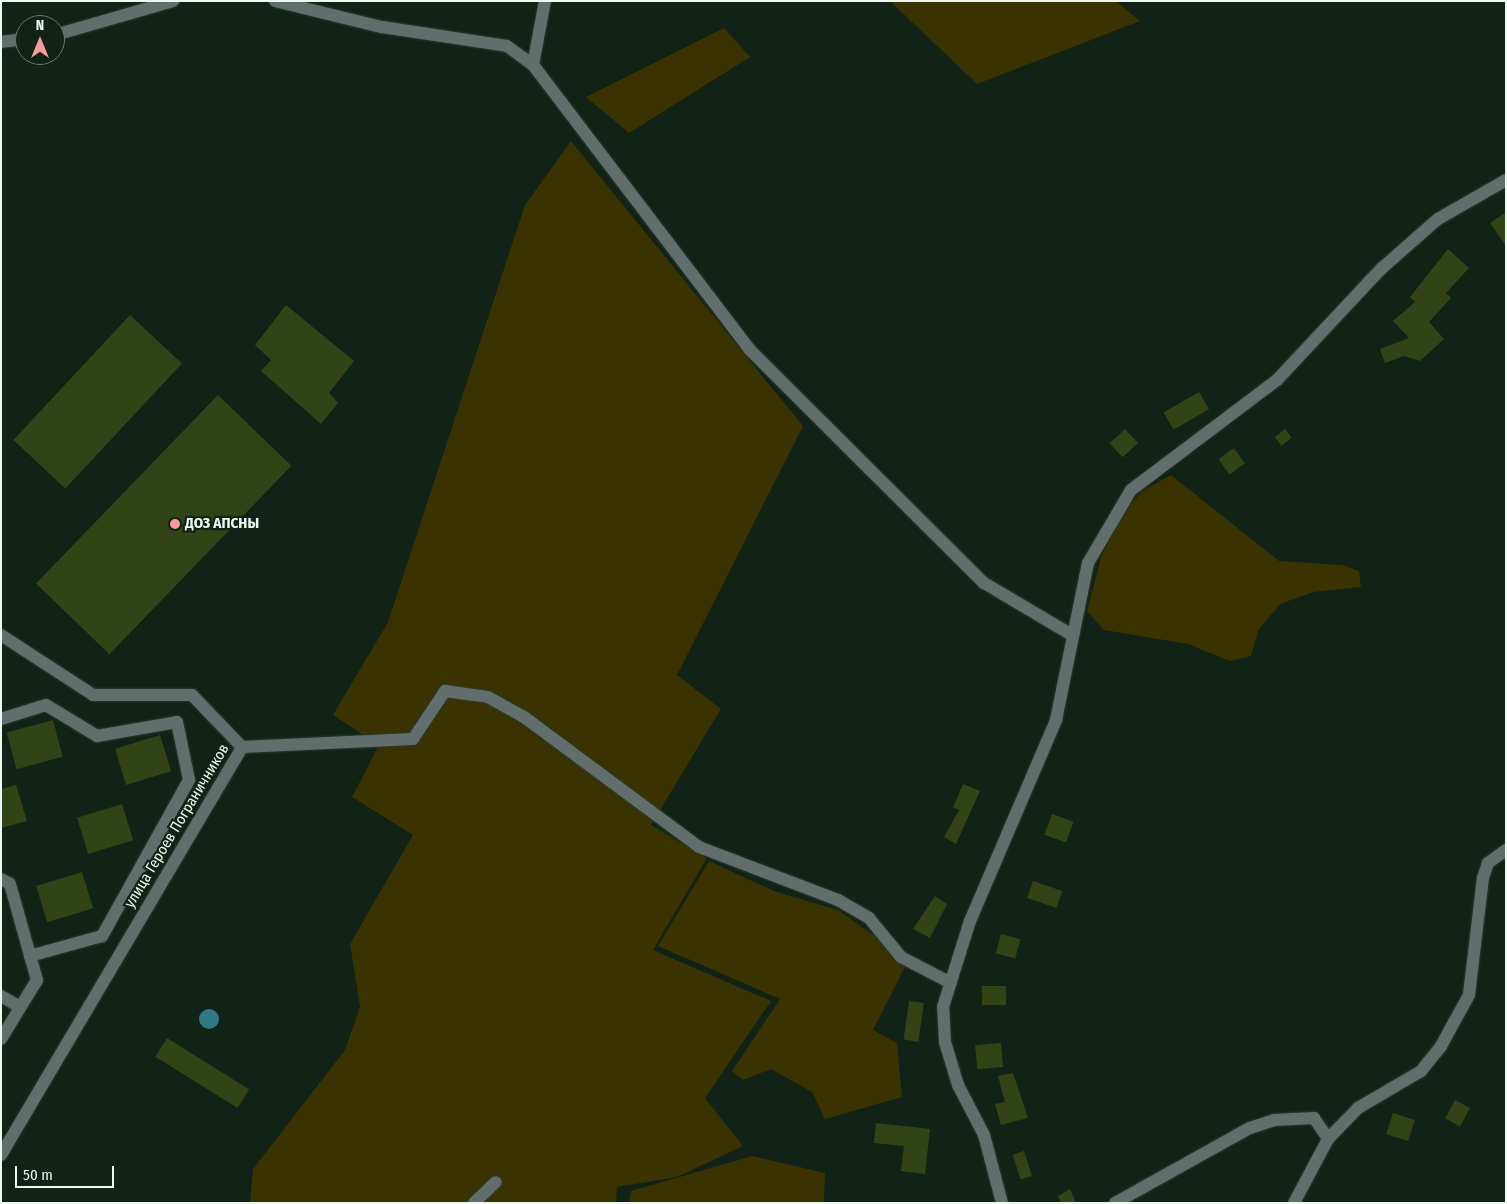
<!DOCTYPE html>
<meta charset="utf-8">
<style>
body{margin:0}
#map{position:relative;width:1507px;height:1204px;overflow:hidden;background:#112217;font-family:"Fira Sans Condensed",sans-serif}
div>[style]{position:absolute}
.green>*{inset:0;background:#3a3200}
.water>*{inset:0;background:#307884}
.round{border-radius:50%}
.building>*{inset:0;background:#324416;transform-origin:0 0}
.roads{filter:drop-shadow(0 0 1px #2b3c31) drop-shadow(0 0 1px #2b3c31)}
.minor>*{height:12px;margin:-6px;padding:0 6px;transform-origin:6px;border-radius:6px;background:#626e6b}
.dots>*{width:14px;height:14px;translate:-50% -50%;box-sizing:border-box;border:2px solid #112217;border-radius:50%}
span{translate:-50% -50%;white-space:nowrap;text-align:center;line-height:1.15;-webkit-text-stroke:4.5px #112217;paint-order:stroke}
.poi-label{font-size:15px;color:#edf8f0;font-weight:700}
.left{translate:0 -50%;text-align:left}
.street-label{font-size:15px;color:#edf8f0}
.frame{position:absolute;inset:0;border:2px solid #edf8f0;pointer-events:none}
.north{position:absolute;left:15px;top:15px;width:50px;height:50px;box-sizing:border-box;background:#112217;border:1px solid #69786e;border-radius:50%;rotate:0deg;font-size:14px;font-weight:700;line-height:20px;text-align:center;color:#edf8f0}
.north::after{content:'';display:block;margin:auto;width:18px;height:22px;background:#f59b9d;clip-path:polygon(50% 0,100% 100%,50% 72%,0 100%)}
.scale{position:absolute;left:15px;top:1166px;width:99px;height:22px;box-sizing:border-box;border:2px solid #edf8f0;border-top:0;padding-left:6px;font-size:15px;line-height:18px;white-space:nowrap;color:#edf8f0;-webkit-text-stroke:4px #112217;paint-order:stroke}
</style>
<div id="map">
<div class="green">
<i style="clip-path:polygon(890px 1px,1116px 1px,1140px 21px,977px 84px)"></i>
<i style="clip-path:polygon(724px 28px,750px 57px,629px 133px,586px 97px)"></i>
<i style="clip-path:polygon(571px 141px,803px 426px,677px 675px,721px 709px,651px 825px,707px 858px,653px 950px,771px 1001px,705px 1098px,743px 1146px,677px 1177px,617px 1187px,616px 1203px,250px 1203px,253px 1169px,345px 1050px,360px 1007px,350px 944px,413px 835px,352px 797px,379px 745px,333px 715px,388px 622px,525px 205px)"></i>
<i style="clip-path:polygon(1171px 475px,1279px 561px,1342px 565px,1359px 571px,1361px 587px,1313px 592px,1280px 604px,1259px 629px,1251px 656px,1230px 661px,1188px 644px,1104px 630px,1087px 611px,1102px 554px,1125px 511px,1142px 491px)"></i>
<i style="clip-path:polygon(709px 861px,774px 891px,838px 910px,879px 939px,905px 967px,873px 1030px,897px 1043px,902px 1097px,825px 1119px,812px 1092px,771px 1069px,743px 1080px,732px 1071px,780px 999px,658px 946px)"></i>
<i style="clip-path:polygon(752px 1156px,825px 1173px,824px 1203px,629px 1203px,631px 1191px)"></i>
</div>
<div class="water">
<i class="round" style="left:199px;top:1009px;width:20px;height:20px"></i>
</div>
<div class="building">
<i style="clip-path:polygon(1506px 212px,1506px 246px,1490px 223px)"></i>
<i style="clip-path:polygon(1448px 249px,1469px 268px,1446px 293px,1451px 298px,1429px 322px,1444px 339px,1420px 361px,1404px 356px,1385px 363px,1380px 349px,1409px 338px,1393px 321px,1415px 302px,1410px 297px)"></i>
<i style="clip-path:polygon(286px 305px,354px 361px,329px 393px,338px 403px,321px 424px,261px 371px,271px 360px,255px 345px)"></i>
<i style="left:130px;top:315px;width:71px;height:171px;rotate:43deg"></i>
<i style="left:1199px;top:392px;width:20px;height:41px;rotate:60deg"></i>
<i style="left:218px;top:395px;width:102px;height:262px;rotate:44deg"></i>
<i style="left:1125px;top:429px;width:19px;height:21px;rotate:47deg"></i>
<i style="left:1285px;top:429px;width:11px;height:13px;rotate:52deg"></i>
<i style="left:1234px;top:448px;width:19px;height:19px;rotate:55deg"></i>
<i style="left:53px;top:720px;width:38px;height:48px;rotate:75deg"></i>
<i style="left:160px;top:735px;width:38px;height:47px;rotate:73deg"></i>
<i style="clip-path:polygon(963px 784px,980px 791px,956px 844px,944px 837px,959px 810px,953px 807px)"></i>
<i style="clip-path:polygon(16px 785px,27px 821px,1px 828px,1px 789px)"></i>
<i style="left:122px;top:804px;width:38px;height:47px;rotate:73deg"></i>
<i style="left:1052px;top:814px;width:23px;height:22px;rotate:20deg"></i>
<i style="left:82px;top:872px;width:38px;height:48px;rotate:73deg"></i>
<i style="left:1033px;top:881px;width:31px;height:18px;rotate:19deg"></i>
<i style="clip-path:polygon(935px 896px,947px 904px,930px 938px,913px 929px)"></i>
<i style="left:1001px;top:934px;width:20px;height:20px;rotate:15deg"></i>
<i style="left:982px;top:986px;width:24px;height:19px"></i>
<i style="left:909px;top:1001px;width:15px;height:39px;rotate:8deg"></i>
<i style="left:167px;top:1038px;width:97px;height:22px;rotate:32deg"></i>
<i style="left:1001px;top:1043px;width:24px;height:26px;rotate:85deg"></i>
<i style="clip-path:polygon(1013px 1073px,1028px 1118px,1001px 1125px,995px 1104px,1005px 1102px,998px 1076px)"></i>
<i style="left:1455px;top:1100px;width:17px;height:21px;rotate:28deg"></i>
<i style="left:1393px;top:1113px;width:23px;height:22px;rotate:18deg"></i>
<i style="clip-path:polygon(876px 1123px,930px 1129px,925px 1174px,901px 1171px,904px 1146px,874px 1143px)"></i>
<i style="left:1024px;top:1151px;width:26px;height:12px;rotate:72deg"></i>
<i style="clip-path:polygon(1070px 1189px,1076px 1203px,1061px 1203px,1058px 1196px)"></i>
</div>
<div class="roads">
<div class="minor">
<i style="left:275px;top:1px;width:110px;rotate:13.7deg"></i>
<i style="left:382px;top:27px;width:126px;rotate:8.6deg"></i>
<i style="left:507px;top:46px;width:32px;rotate:36deg"></i>
<i style="left:533px;top:65px;width:358px;rotate:52.7deg"></i>
<i style="left:750px;top:350px;width:330px;rotate:44.9deg"></i>
<i style="left:984px;top:583px;width:102px;rotate:30.6deg"></i>
<i style="left:55px;top:35px;width:123px;rotate:-16.1deg"></i>
<i style="left:1px;top:42px;width:24px;rotate:-7deg"></i>
<i style="left:533px;top:65px;width:65px;rotate:-79.4deg"></i>
<i style="left:1px;top:635px;width:110px;rotate:33.1deg"></i>
<i style="left:93px;top:695px;width:99px"></i>
<i style="left:192px;top:695px;width:72px;rotate:46.1deg"></i>
<i style="left:1px;top:719px;width:47px;rotate:-17.3deg"></i>
<i style="left:46px;top:705px;width:60px;rotate:31.3deg"></i>
<i style="left:97px;top:736px;width:81px;rotate:-9.9deg"></i>
<i style="left:177px;top:722px;width:59px;rotate:78.3deg"></i>
<i style="left:189px;top:780px;width:179px;rotate:119.1deg"></i>
<i style="left:102px;top:936px;width:75px;rotate:164.5deg"></i>
<i style="left:1px;top:879px;width:10px;rotate:29deg"></i>
<i style="left:10px;top:884px;width:100px;rotate:74.3deg"></i>
<i style="left:37px;top:980px;width:69px;rotate:121.4deg"></i>
<i style="left:1px;top:996px;width:22px;rotate:30deg"></i>
<i style="left:1328px;top:1139px;width:43px;rotate:-45.9deg"></i>
<i style="left:1358px;top:1108px;width:73px;rotate:-30.4deg"></i>
<i style="left:1421px;top:1071px;width:32px;rotate:-51deg"></i>
<i style="left:1441px;top:1046px;width:58px;rotate:-61.2deg"></i>
<i style="left:1469px;top:995px;width:118px;rotate:-83.2deg"></i>
<i style="left:1483px;top:878px;width:16px;rotate:-72deg"></i>
<i style="left:1488px;top:863px;width:22px;rotate:-36deg"></i>
<i style="left:1px;top:1155px;width:474px;rotate:-59.4deg"></i>
<i style="left:242px;top:747px;width:171px;rotate:-2.7deg"></i>
<i style="left:413px;top:739px;width:58px;rotate:-56.3deg"></i>
<i style="left:445px;top:691px;width:43px;rotate:7.9deg"></i>
<i style="left:488px;top:697px;width:41px;rotate:29.1deg"></i>
<i style="left:524px;top:717px;width:218px;rotate:36.6deg"></i>
<i style="left:699px;top:847px;width:149px;rotate:20.9deg"></i>
<i style="left:838px;top:900px;width:36px;rotate:30deg"></i>
<i style="left:869px;top:918px;width:50px;rotate:50.6deg"></i>
<i style="left:901px;top:957px;width:56px;rotate:27.5deg"></i>
<i style="left:474px;top:1203px;width:30px;rotate:-44deg"></i>
<i style="left:1002px;top:1203px;width:70px;rotate:-104.8deg"></i>
<i style="left:984px;top:1135px;width:56px;rotate:-117.5deg"></i>
<i style="left:958px;top:1085px;width:45px;rotate:-106.8deg"></i>
<i style="left:945px;top:1042px;width:35px;rotate:-93deg"></i>
<i style="left:943px;top:1007px;width:90px;rotate:-72.6deg"></i>
<i style="left:970px;top:921px;width:219px;rotate:-66.8deg"></i>
<i style="left:1056px;top:720px;width:160px;rotate:-78.5deg"></i>
<i style="left:1088px;top:563px;width:85px;rotate:-59.5deg"></i>
<i style="left:1131px;top:490px;width:183px;rotate:-37deg"></i>
<i style="left:1277px;top:380px;width:152px;rotate:-46.9deg"></i>
<i style="left:1381px;top:269px;width:76px;rotate:-41.3deg"></i>
<i style="left:1438px;top:219px;width:78px;rotate:-29.8deg"></i>
<i style="left:1115px;top:1203px;width:154px;rotate:-29.1deg"></i>
<i style="left:1250px;top:1128px;width:25px;rotate:-18deg"></i>
<i style="left:1274px;top:1120px;width:40px;rotate:-2.9deg"></i>
<i style="left:1314px;top:1118px;width:25px;rotate:56deg"></i>
<i style="left:1328px;top:1139px;width:72px;rotate:118deg"></i>
</div>
</div>
<div class="dots">
<i style="left:175px;top:524px;background:#f59b9d"></i>
</div>
<div class="poi-label">
<span class="left" style="left:185px;top:524px">ДОЗ АПСНЫ</span>
</div>
<div class="street-label">
<span style="left:177px;top:826px;rotate:-59deg">улица Героев Пограничников</span>
</div>
<div class="frame"></div>
<div class="north">N</div>
<div class="scale">50 m</div>
</div>
